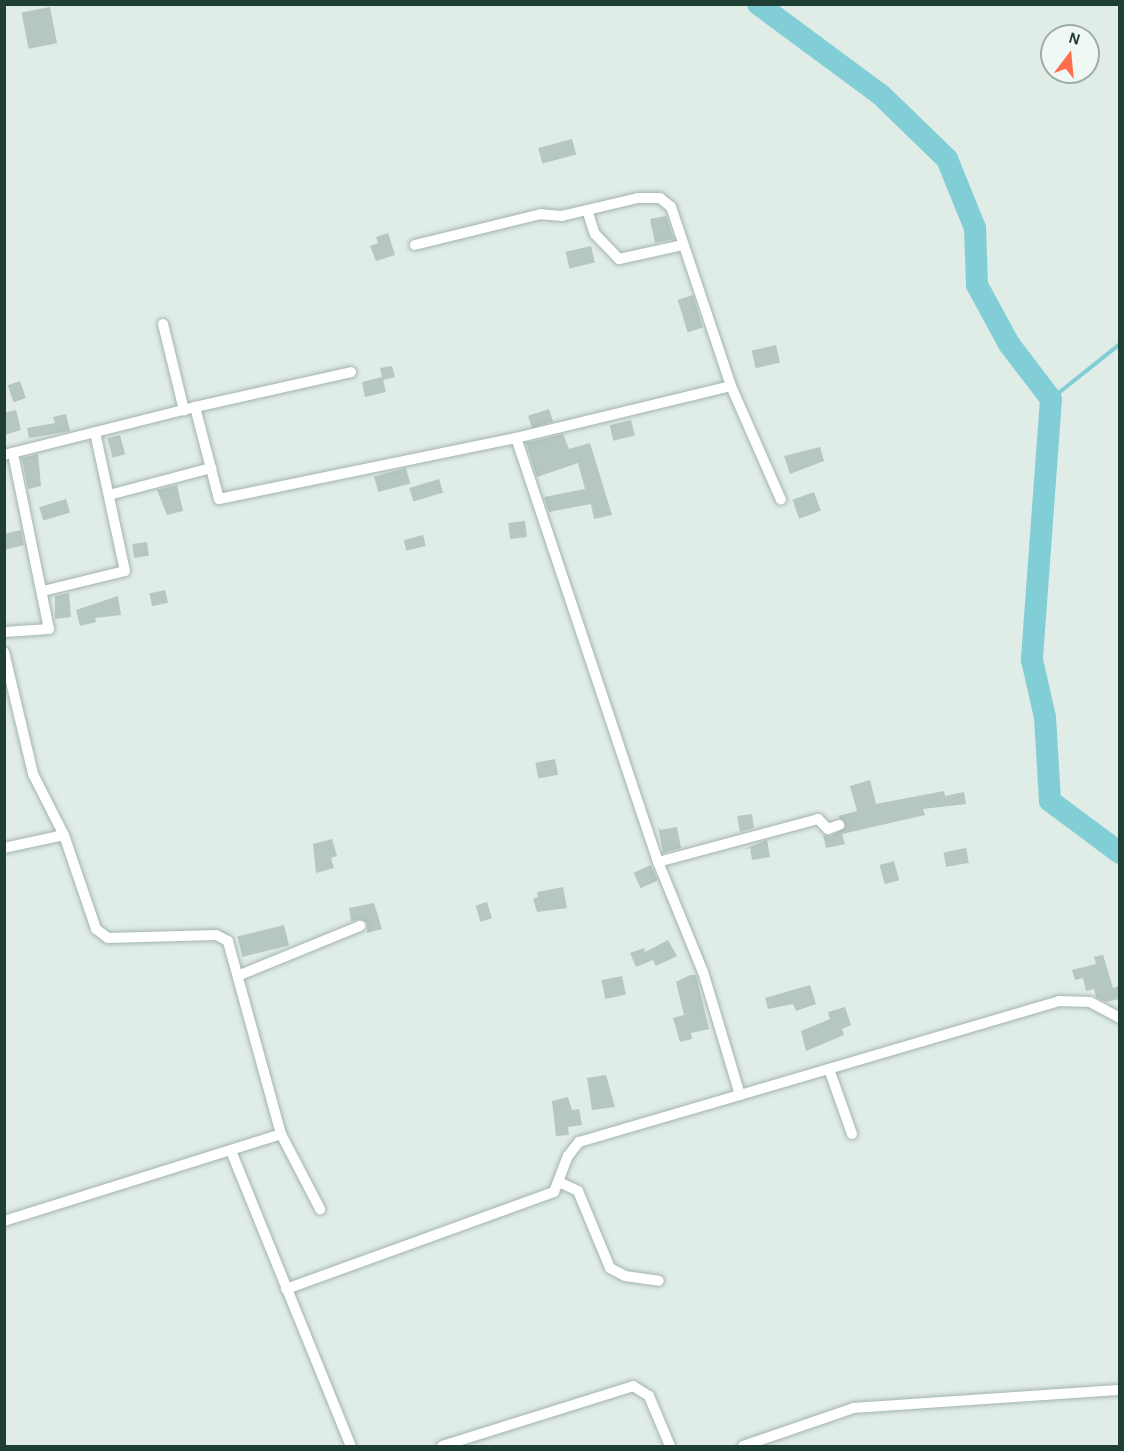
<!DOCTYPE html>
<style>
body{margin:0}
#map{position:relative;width:1124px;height:1451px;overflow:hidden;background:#e0ece6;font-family:"Alegreya Sans",sans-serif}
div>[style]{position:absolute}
.stream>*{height:4px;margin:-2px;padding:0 2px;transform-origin:2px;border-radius:2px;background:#82ced7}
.river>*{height:22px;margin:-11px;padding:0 11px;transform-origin:11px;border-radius:11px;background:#82ced7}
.building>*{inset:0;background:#b5c7bf;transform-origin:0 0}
.roads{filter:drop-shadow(0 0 2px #a2b4ad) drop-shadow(0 0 2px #a2b4ad)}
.minor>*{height:10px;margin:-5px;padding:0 5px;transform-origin:5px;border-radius:5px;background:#fff}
span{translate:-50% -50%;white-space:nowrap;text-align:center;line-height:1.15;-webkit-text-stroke:4.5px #f0f8f4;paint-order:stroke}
.frame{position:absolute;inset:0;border:6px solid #1f3e34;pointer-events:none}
.north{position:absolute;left:1040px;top:24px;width:60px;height:60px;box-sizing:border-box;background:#f0f8f4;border:2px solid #9caea7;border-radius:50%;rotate:16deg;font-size:16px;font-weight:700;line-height:24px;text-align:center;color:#1f3e34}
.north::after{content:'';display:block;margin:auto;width:21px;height:27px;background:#fe6d4c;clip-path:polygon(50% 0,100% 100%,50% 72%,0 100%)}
</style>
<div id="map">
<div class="stream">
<i style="left:1051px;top:399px;width:88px;rotate:-38.6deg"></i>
</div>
<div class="river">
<i style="left:758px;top:4px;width:153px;rotate:36.5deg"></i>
<i style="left:881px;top:95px;width:92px;rotate:44.1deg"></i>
<i style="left:947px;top:159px;width:74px;rotate:67.9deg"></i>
<i style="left:975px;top:228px;width:57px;rotate:88deg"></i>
<i style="left:977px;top:285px;width:67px;rotate:61.5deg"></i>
<i style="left:1009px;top:344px;width:69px;rotate:52.6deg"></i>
<i style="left:1051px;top:399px;width:262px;rotate:94.2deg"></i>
<i style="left:1032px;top:660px;width:58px;rotate:77.2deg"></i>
<i style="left:1045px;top:717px;width:84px;rotate:86.6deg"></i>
<i style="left:1050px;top:801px;width:87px;rotate:36.6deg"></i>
</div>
<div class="building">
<i style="left:50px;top:7px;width:37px;height:29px;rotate:79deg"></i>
<i style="left:572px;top:139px;width:16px;height:35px;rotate:75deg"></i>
<i style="clip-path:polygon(666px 216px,674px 239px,655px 243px,650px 219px)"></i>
<i style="clip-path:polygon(388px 233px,395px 255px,376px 261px,370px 246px,378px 243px,376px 237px)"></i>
<i style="left:591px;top:246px;width:17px;height:26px;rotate:77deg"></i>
<i style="left:693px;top:295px;width:34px;height:16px;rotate:73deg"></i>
<i style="left:776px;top:345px;width:18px;height:25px;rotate:77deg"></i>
<i style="clip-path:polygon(392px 366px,395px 377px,383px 380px,386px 392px,365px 397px,362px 382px,382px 377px,380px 368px)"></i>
<i style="left:20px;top:381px;width:18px;height:13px;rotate:71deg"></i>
<i style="left:549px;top:409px;width:13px;height:22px;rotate:72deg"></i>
<i style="clip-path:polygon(16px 410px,21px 430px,4px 435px,4px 413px)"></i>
<i style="clip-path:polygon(66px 414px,70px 431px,29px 438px,27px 428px,55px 423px,53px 417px)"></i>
<i style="left:631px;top:420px;width:16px;height:22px;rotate:76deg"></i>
<i style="clip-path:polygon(563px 434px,569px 449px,590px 443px,612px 515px,594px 519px,591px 504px,549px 512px,544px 497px,585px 489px,578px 463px,537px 477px,526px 443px)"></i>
<i style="left:120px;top:435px;width:20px;height:13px;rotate:75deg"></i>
<i style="clip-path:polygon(820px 447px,824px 461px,790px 474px,784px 456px)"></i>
<i style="clip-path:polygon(38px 454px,41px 486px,28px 489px,22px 458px)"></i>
<i style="left:406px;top:468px;width:16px;height:33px;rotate:75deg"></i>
<i style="left:439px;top:479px;width:14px;height:31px;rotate:73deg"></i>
<i style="clip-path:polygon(177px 485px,183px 511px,167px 515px,157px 490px)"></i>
<i style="left:814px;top:492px;width:20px;height:23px;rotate:70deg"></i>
<i style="left:66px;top:499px;width:14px;height:28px;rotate:73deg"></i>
<i style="left:525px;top:521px;width:16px;height:17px;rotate:83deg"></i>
<i style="clip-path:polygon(21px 530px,24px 545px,4px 550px,4px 534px)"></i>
<i style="left:423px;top:535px;width:11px;height:20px;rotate:75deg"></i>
<i style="left:147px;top:542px;width:14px;height:15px;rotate:82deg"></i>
<i style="left:165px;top:590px;width:13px;height:16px;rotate:77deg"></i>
<i style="clip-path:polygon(69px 593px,71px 617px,55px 619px,55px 596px)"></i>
<i style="clip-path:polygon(118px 596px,121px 615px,95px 618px,96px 622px,80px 626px,76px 610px)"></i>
<i style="left:555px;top:759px;width:16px;height:20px;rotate:79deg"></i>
<i style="clip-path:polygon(870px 780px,876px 804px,944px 791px,945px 796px,964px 792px,966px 804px,923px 809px,925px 815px,842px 834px,845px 844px,826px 848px,823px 835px,831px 836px,846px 827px,838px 816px,857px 811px,850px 786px)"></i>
<i style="clip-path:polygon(752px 814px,754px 828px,740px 832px,737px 816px)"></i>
<i style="clip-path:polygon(658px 826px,660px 830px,677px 827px,681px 848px,663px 853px)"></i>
<i style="clip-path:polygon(332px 839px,337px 856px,331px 858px,334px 868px,316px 873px,313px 844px)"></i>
<i style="clip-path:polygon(767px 840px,770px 857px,752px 860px,750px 848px,742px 850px)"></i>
<i style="left:966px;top:848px;width:15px;height:23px;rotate:79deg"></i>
<i style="left:894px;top:861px;width:20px;height:15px;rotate:75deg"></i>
<i style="left:651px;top:865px;width:17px;height:19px;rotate:66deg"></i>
<i style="clip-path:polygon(563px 887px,567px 908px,537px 912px,533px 899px,538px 897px,537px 892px)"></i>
<i style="left:487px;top:902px;width:17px;height:12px;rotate:73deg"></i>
<i style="clip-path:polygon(374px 903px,382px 929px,367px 933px,367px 923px,360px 919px,351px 921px,349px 908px)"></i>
<i style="left:284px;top:925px;width:21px;height:48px;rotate:76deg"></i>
<i style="clip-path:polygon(668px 940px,677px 956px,656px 966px,653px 960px,636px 967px,630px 953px,644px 948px,645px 952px)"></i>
<i style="clip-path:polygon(1103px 955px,1113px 988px,1119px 986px,1119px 999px,1106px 1002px,1096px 997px,1094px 989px,1086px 991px,1083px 978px,1075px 980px,1072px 970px,1096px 964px,1094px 957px)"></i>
<i style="clip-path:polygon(690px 975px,696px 975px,709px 1029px,691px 1033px,692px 1039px,680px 1042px,673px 1018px,684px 1015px,676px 982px)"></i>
<i style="left:622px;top:976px;width:19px;height:21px;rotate:78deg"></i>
<i style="clip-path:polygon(810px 985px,816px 1004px,796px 1011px,793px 1004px,768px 1009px,765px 998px)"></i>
<i style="clip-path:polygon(845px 1007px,851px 1025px,842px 1029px,844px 1035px,806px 1051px,801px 1031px,830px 1019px,828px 1012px)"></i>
<i style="clip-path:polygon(606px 1075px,615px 1107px,592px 1110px,587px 1078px)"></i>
<i style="clip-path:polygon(568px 1097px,572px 1110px,579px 1109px,582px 1125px,568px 1127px,569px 1135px,556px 1136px,552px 1101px)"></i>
</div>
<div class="roads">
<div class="minor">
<i style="left:587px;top:210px;width:25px;rotate:72deg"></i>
<i style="left:595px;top:234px;width:35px;rotate:46deg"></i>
<i style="left:619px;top:259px;width:66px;rotate:-12.3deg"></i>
<i style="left:163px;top:324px;width:89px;rotate:76.3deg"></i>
<i style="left:731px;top:386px;width:124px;rotate:66.3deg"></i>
<i style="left:195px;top:407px;width:160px;rotate:-12.6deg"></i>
<i style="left:4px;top:455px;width:197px;rotate:-14.1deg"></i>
<i style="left:195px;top:407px;width:95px;rotate:75.4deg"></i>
<i style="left:219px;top:499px;width:303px;rotate:-11.6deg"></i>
<i style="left:516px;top:438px;width:221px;rotate:-13.6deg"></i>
<i style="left:731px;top:386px;width:189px;rotate:-108.5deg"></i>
<i style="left:671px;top:207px;width:14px;rotate:-141deg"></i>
<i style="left:660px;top:198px;width:22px;rotate:180deg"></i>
<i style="left:638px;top:198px;width:78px;rotate:166.7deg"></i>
<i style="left:562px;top:216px;width:21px;rotate:-175deg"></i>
<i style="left:541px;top:214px;width:130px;rotate:166.2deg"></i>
<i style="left:109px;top:495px;width:106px;rotate:-14.8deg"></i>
<i style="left:43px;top:591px;width:84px;rotate:-13.7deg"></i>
<i style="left:125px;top:571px;width:142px;rotate:-102.2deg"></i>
<i style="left:4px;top:632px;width:45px;rotate:-3.8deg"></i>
<i style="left:49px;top:629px;width:180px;rotate:-101.6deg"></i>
<i style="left:4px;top:652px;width:125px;rotate:76.6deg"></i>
<i style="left:33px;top:774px;width:68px;rotate:63.1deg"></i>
<i style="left:64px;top:835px;width:61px;rotate:167.8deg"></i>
<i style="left:658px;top:862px;width:166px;rotate:-15deg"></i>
<i style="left:818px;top:819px;width:14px;rotate:45deg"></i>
<i style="left:828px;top:829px;width:12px;rotate:-20deg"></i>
<i style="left:240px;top:975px;width:130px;rotate:-22.2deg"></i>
<i style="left:829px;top:1069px;width:69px;rotate:70.5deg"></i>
<i style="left:740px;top:1095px;width:333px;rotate:-16.4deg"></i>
<i style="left:1059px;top:1001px;width:31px;rotate:2deg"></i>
<i style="left:1090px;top:1002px;width:34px;rotate:28deg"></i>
<i style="left:281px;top:1134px;width:85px;rotate:62.5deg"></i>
<i style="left:231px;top:1151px;width:318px;rotate:67.9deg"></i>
<i style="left:561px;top:1183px;width:19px;rotate:25deg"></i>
<i style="left:578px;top:1191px;width:83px;rotate:67.4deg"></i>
<i style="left:610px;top:1268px;width:17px;rotate:28deg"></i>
<i style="left:625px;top:1276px;width:34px;rotate:8deg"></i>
<i style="left:4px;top:1221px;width:290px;rotate:-17.4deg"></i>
<i style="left:281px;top:1134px;width:200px;rotate:-105.4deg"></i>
<i style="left:228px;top:941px;width:13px;rotate:-153deg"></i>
<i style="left:216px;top:935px;width:108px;rotate:178.4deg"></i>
<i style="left:108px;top:938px;width:15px;rotate:-143deg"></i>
<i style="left:96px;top:929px;width:99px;rotate:-108.8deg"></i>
<i style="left:286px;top:1289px;width:285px;rotate:-19.9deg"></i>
<i style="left:554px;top:1192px;width:39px;rotate:-69deg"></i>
<i style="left:568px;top:1156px;width:18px;rotate:-52deg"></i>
<i style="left:579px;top:1142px;width:168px;rotate:-16.3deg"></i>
<i style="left:740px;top:1095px;width:128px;rotate:-106.7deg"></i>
<i style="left:703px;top:972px;width:119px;rotate:-112.2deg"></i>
<i style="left:658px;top:862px;width:447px;rotate:-108.5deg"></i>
<i style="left:442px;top:1446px;width:200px;rotate:-17.4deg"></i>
<i style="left:633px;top:1386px;width:19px;rotate:32deg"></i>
<i style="left:649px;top:1396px;width:54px;rotate:67.2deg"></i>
<i style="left:743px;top:1446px;width:117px;rotate:-18.9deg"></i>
<i style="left:854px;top:1408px;width:267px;rotate:-3.9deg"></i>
</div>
</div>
<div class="frame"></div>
<div class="north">N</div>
</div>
